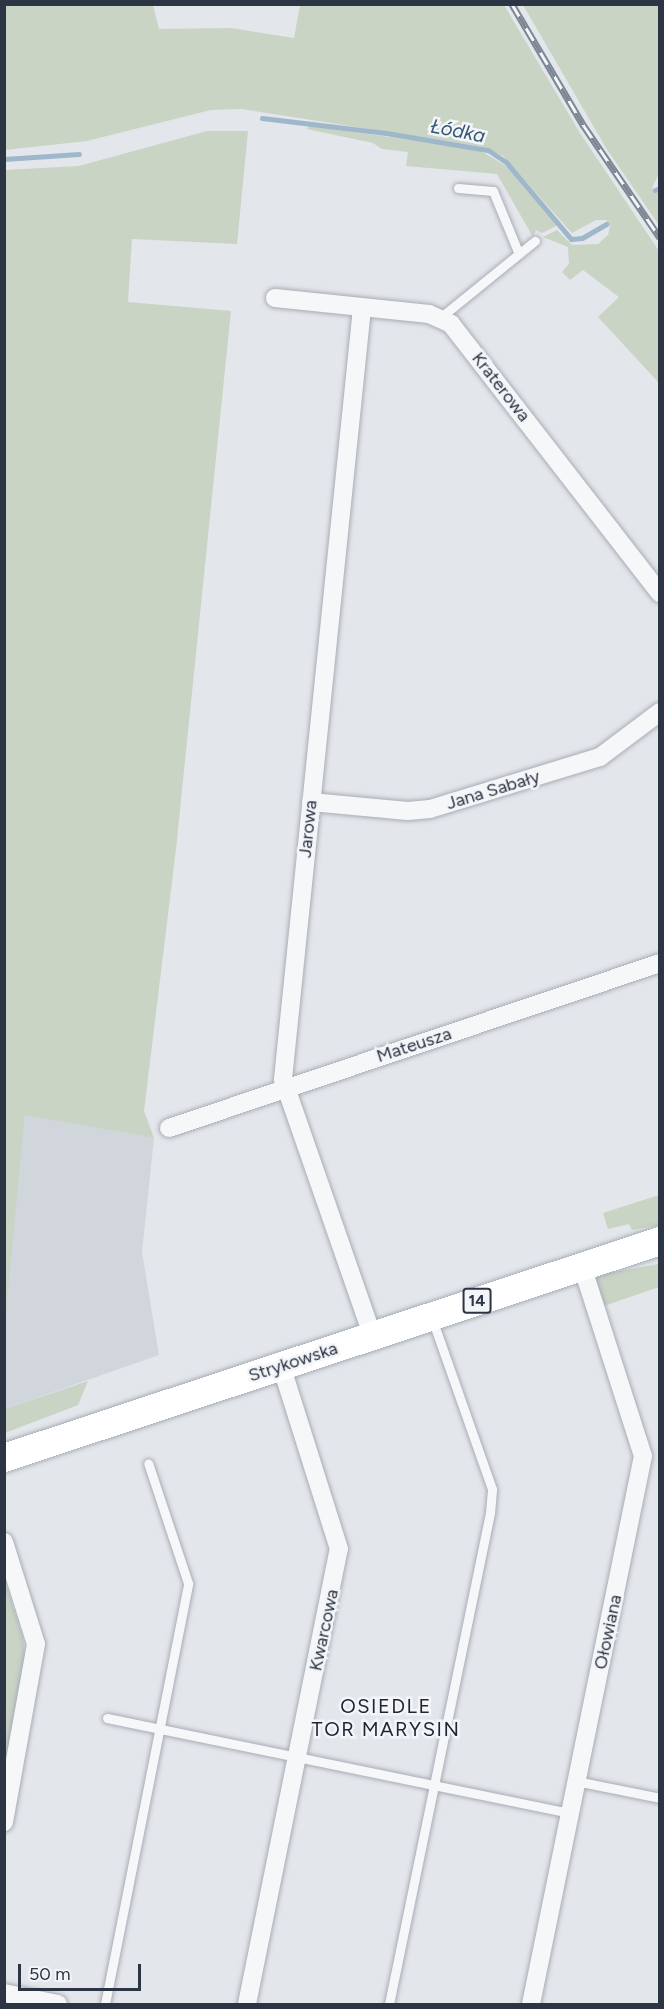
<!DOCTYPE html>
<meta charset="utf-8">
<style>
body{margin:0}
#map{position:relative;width:664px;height:2009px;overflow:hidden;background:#e3e6eb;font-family:Figtree,sans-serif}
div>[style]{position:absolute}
.built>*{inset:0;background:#d1d6dd}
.green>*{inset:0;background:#c9d4c4}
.stream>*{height:5px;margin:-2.5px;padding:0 2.5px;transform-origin:2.5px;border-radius:2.5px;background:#9fb7ca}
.roads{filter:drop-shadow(0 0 2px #a8adb5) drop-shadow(0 0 2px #a8adb5)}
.service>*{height:9px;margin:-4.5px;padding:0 4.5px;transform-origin:4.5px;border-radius:4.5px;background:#f6f7f9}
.minor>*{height:18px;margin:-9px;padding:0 9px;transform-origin:9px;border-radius:9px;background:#f6f7f9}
.primary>*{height:28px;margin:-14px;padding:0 14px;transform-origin:14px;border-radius:14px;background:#fff}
.rail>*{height:7px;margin-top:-3.5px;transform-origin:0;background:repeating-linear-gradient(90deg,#f3f5f8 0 14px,#7c8794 0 28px);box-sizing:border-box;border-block:2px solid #7c8794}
span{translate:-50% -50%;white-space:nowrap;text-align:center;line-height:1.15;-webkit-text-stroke:5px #f3f5f8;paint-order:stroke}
.shield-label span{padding:2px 4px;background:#f3f5f8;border:2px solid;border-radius:4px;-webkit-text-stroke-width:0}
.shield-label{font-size:16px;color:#2b3543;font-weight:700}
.street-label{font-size:18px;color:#2b3543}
.water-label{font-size:20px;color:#355776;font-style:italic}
.neighbourhood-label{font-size:20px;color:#1d2634;letter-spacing:1.5px}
.frame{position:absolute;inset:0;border:6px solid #2b3543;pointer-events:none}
.scale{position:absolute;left:18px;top:1964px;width:123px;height:27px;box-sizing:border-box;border:3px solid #2b3543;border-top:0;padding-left:8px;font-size:18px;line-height:21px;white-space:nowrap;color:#2b3543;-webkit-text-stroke:4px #f3f5f8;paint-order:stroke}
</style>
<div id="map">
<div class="built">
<i style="clip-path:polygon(25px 1114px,154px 1138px,142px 1252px,159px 1355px,5px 1409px,5px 1302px)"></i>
</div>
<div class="green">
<i style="clip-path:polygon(5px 4px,153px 5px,159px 29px,231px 28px,294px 38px,300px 5px,504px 5px,580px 133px,659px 251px,659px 383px,598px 317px,619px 297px,583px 270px,570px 280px,562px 272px,569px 264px,568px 247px,543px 237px,557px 230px,572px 245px,598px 244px,608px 235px,610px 226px,606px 220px,596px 220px,572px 233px,503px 156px,484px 147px,241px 109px,211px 110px,87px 141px,5px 150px)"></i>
<i style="clip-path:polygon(523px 5px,659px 5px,660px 171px,652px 188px,659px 194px,659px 225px,606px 148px)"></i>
<i style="clip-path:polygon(309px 126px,478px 149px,509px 168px,558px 225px,542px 233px,536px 230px,533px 237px,497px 174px,406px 166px,408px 152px,382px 149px,373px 143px,307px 129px)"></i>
<i style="clip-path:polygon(207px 131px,248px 131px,237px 244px,132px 239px,128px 302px,231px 311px,176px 849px,144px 1111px,154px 1138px,25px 1115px,5px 1321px,5px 170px,79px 166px)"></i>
<i style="clip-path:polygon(659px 1195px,659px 1225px,632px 1230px,629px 1224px,608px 1229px,603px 1213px)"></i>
<i style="clip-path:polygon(659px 1264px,659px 1287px,601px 1307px,594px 1279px,597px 1275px)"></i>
<i style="clip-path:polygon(88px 1381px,78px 1405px,5px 1433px,5px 1409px)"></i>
<i style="clip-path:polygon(5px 1581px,23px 1638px,26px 1662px,5px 1780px)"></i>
</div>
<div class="stream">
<i style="left:262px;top:118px;width:125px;rotate:6.9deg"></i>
<i style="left:386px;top:133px;width:103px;rotate:9.5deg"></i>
<i style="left:488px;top:150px;width:22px;rotate:34deg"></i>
<i style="left:506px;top:162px;width:101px;rotate:49.8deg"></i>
<i style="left:571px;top:239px;width:11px;rotate:-5deg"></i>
<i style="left:582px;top:238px;width:28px;rotate:-30deg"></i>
<i style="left:4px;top:159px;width:75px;rotate:-3.8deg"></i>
<i style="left:655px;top:190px;width:5px;rotate:-22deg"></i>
</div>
<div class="roads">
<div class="service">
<i style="left:458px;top:188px;width:35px;rotate:5deg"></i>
<i style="left:493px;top:191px;width:68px;rotate:67.6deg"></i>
<i style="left:441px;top:317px;width:121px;rotate:-39deg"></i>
<i style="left:107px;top:1718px;width:473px;rotate:11.6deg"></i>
<i style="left:576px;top:1781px;width:86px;rotate:11.4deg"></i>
<i style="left:105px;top:2004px;width:429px;rotate:-78.8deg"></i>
<i style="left:188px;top:1583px;width:126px;rotate:-108.4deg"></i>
<i style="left:389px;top:2004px;width:501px;rotate:-78.38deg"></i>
<i style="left:490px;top:1513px;width:24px;rotate:-85deg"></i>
<i style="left:492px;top:1489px;width:180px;rotate:-109.4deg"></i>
</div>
<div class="minor">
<i style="left:275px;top:298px;width:155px;rotate:5.9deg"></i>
<i style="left:429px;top:314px;width:24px;rotate:24deg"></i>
<i style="left:451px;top:324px;width:341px;rotate:52.2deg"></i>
<i style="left:362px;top:308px;width:775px;rotate:95.85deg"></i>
<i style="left:283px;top:1079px;width:271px;rotate:70.8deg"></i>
<i style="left:311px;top:802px;width:97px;rotate:5.3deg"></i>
<i style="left:408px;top:811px;width:22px;rotate:-5deg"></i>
<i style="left:430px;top:809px;width:178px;rotate:-17deg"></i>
<i style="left:600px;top:757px;width:75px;rotate:-36.9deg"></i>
<i style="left:169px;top:1128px;width:518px;rotate:-18.57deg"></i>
<i style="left:4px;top:1542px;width:107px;rotate:72.6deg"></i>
<i style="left:36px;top:1644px;width:181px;rotate:100.2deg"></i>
<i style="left:4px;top:1993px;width:55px;rotate:11.5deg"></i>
<i style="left:247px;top:2004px;width:464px;rotate:-78.6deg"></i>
<i style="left:339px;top:1549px;width:193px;rotate:-107.5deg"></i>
<i style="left:531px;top:2004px;width:559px;rotate:-78.45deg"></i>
<i style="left:643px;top:1456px;width:200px;rotate:-107.8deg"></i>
</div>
<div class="primary">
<i style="left:4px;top:1458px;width:691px;rotate:-18.3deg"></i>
</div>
</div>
<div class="rail">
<i style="left:512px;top:4px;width:142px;rotate:59.5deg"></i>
<i style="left:584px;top:126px;width:135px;rotate:55.8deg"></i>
</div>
<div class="shield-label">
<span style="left:477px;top:1301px">14</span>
</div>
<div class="street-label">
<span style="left:501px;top:387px;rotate:52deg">Kraterowa</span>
<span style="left:493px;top:790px;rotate:-17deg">Jana Sabały</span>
<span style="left:308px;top:829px;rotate:-84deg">Jarowa</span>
<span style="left:414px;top:1045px;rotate:-18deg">Mateusza</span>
<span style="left:293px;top:1362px;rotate:-18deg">Strykowska</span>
<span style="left:324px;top:1630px;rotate:-78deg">Kwarcowa</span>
<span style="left:608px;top:1632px;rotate:-78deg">Ołowiana</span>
</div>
<div class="water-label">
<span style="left:458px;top:131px;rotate:11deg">Łódka</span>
</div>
<div class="neighbourhood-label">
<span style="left:386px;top:1718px">OSIEDLE<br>TOR MARYSIN</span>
</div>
<div class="frame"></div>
<div class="scale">50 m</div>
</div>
